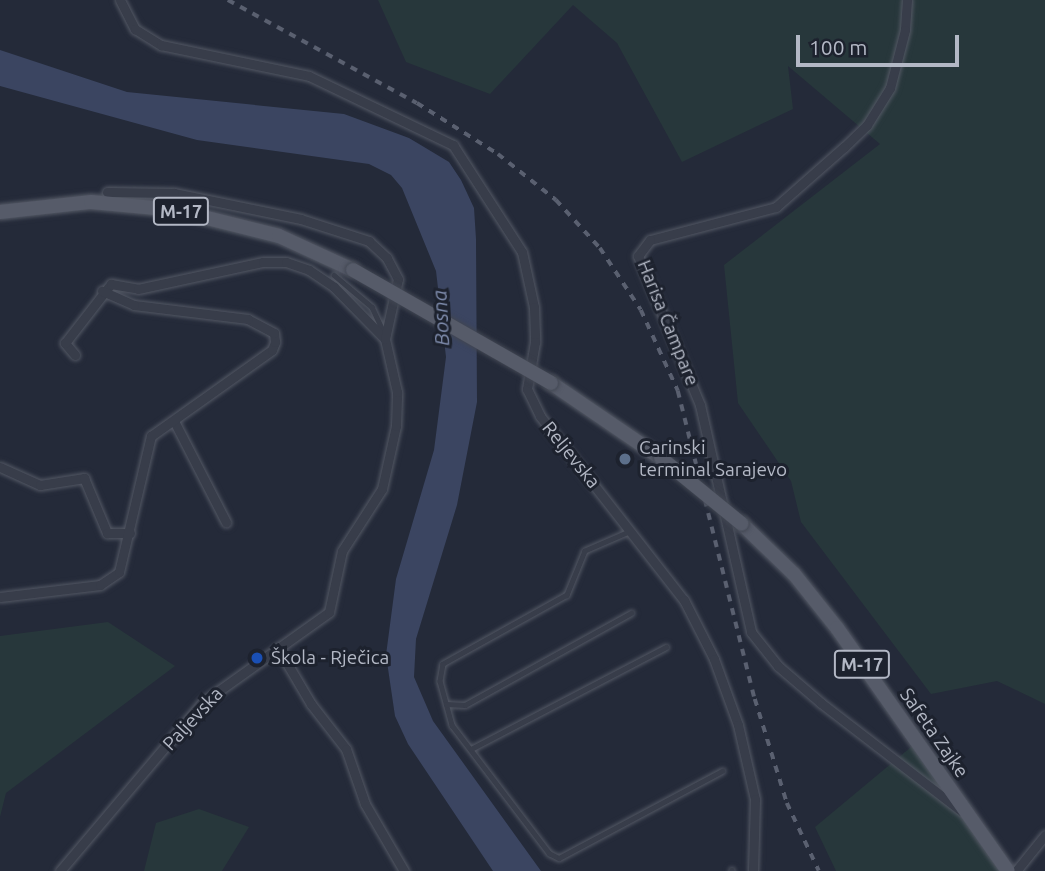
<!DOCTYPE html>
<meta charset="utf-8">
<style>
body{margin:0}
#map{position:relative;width:1045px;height:871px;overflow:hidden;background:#242a39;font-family:Ubuntu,sans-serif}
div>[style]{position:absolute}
.green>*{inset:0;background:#27373b}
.water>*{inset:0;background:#3b4561}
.roads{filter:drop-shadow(0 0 2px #535864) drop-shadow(0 0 2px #535864)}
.service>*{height:4.5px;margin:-2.25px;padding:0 2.25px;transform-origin:2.25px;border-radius:2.25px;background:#383d4a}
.minor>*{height:9px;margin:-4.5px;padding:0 4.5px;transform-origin:4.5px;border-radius:4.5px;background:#383d4a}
.primary>*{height:14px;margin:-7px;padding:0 7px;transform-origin:7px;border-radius:7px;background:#565b69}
.rail>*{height:3.5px;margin-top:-1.75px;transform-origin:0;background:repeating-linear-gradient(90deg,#5a6070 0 7px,transparent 0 14px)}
.bridges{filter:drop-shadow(0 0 2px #414652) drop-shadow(0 0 2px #414652)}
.primary-bridge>*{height:14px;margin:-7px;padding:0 7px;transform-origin:7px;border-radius:7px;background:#565b69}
.dots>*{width:19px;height:19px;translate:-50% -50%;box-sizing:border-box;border:4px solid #1d222e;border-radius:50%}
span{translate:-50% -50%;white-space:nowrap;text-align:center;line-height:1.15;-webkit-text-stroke:6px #1d222e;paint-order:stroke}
.shield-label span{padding:2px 5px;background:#1d222e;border:2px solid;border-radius:5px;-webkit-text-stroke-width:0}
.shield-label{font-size:18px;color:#b3b8c5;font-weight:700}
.street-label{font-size:19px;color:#b3b8c5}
.poi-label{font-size:19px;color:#b3b8c5}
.left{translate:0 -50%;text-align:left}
.water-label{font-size:21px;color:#7d8aaa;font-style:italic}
.scale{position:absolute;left:796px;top:35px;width:163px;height:32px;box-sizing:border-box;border:4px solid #b3b8c5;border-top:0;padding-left:9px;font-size:21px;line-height:24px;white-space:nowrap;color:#b3b8c5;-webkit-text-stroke:5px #1d222e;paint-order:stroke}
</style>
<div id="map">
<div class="green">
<i style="clip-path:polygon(378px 0,1045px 0,1045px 704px,997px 681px,931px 694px,801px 522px,791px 481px,738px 403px,724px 265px,880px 144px,788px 66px,793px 109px,682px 162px,617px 43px,573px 5px,490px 94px,406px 62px)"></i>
<i style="clip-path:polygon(108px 622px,175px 666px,6px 793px,0 817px,0 636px)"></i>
<i style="clip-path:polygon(917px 742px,1008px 871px,836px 871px,815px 827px)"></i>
<i style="clip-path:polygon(199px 809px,249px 827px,222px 871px,144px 871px,156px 823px)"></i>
</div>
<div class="water">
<i style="clip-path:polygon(0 50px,127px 92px,344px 114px,409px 138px,449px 162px,461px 180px,474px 208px,476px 239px,477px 402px,457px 505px,416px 639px,414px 677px,433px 721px,541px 871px,493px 871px,408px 744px,395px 716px,386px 655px,396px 579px,434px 450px,446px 357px,436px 271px,402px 188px,391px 175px,369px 164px,197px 140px,0 86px)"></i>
</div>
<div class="roads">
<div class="service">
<i style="left:334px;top:275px;width:50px;rotate:40.1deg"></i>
<i style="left:372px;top:307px;width:26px;rotate:65deg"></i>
<i style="left:629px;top:532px;width:48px;rotate:156.6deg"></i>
<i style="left:585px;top:551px;width:48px;rotate:112.2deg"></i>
<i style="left:567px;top:595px;width:142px;rotate:150.9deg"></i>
<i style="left:443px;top:664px;width:17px;rotate:100deg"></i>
<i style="left:440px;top:681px;width:46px;rotate:74.7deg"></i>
<i style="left:452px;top:725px;width:161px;rotate:52.8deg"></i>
<i style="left:549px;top:853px;width:11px;rotate:27deg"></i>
<i style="left:559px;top:858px;width:185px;rotate:-28.1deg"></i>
<i style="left:446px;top:704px;width:19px;rotate:3deg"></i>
<i style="left:465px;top:705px;width:190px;rotate:-29deg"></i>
<i style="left:471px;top:749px;width:220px;rotate:-27.6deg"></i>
<i style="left:732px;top:870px;width:1px;rotate:90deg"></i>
</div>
<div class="minor">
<i style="left:120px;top:0;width:33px;rotate:63deg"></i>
<i style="left:135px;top:29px;width:31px;rotate:32deg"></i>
<i style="left:161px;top:45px;width:151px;rotate:11.8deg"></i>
<i style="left:309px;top:76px;width:160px;rotate:25.6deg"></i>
<i style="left:453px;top:145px;width:127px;rotate:57.2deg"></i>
<i style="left:522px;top:252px;width:56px;rotate:77.7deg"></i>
<i style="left:534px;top:307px;width:35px;rotate:88deg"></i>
<i style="left:535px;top:342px;width:48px;rotate:99.7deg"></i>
<i style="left:527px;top:389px;width:30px;rotate:64deg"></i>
<i style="left:540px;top:416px;width:234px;rotate:52deg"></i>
<i style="left:684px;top:600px;width:66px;rotate:63deg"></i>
<i style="left:714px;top:659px;width:70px;rotate:70deg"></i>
<i style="left:738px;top:725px;width:76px;rotate:77.1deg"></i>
<i style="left:755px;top:799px;width:72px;rotate:91.6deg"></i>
<i style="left:907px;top:0;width:30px;rotate:94deg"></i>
<i style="left:905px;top:30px;width:60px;rotate:104.5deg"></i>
<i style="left:890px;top:88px;width:44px;rotate:121.9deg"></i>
<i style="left:867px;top:125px;width:32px;rotate:136deg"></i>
<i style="left:844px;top:147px;width:91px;rotate:138.6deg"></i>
<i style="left:776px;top:207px;width:130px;rotate:165.3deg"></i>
<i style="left:650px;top:240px;width:20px;rotate:127deg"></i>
<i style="left:638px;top:256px;width:161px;rotate:67.4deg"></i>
<i style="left:700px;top:405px;width:233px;rotate:77.3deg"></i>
<i style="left:751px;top:632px;width:43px;rotate:51.5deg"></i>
<i style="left:778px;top:666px;width:57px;rotate:40.7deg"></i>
<i style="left:821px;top:703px;width:177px;rotate:37.6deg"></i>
<i style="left:75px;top:355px;width:16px;rotate:-130deg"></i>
<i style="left:65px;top:343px;width:75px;rotate:-52.1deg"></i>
<i style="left:111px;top:284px;width:27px;rotate:10deg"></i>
<i style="left:138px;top:289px;width:128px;rotate:-12.2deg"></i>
<i style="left:263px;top:262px;width:23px"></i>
<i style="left:286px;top:262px;width:24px;rotate:19deg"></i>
<i style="left:309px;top:270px;width:30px;rotate:34deg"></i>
<i style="left:334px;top:287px;width:73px;rotate:45.6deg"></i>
<i style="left:174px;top:421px;width:114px;rotate:62.8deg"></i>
<i style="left:0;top:467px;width:44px;rotate:24.2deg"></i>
<i style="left:40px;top:485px;width:45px;rotate:-9deg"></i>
<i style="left:84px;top:478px;width:60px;rotate:67.3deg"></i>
<i style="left:107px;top:533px;width:23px"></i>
<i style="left:0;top:597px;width:101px;rotate:-6.8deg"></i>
<i style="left:100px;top:585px;width:23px;rotate:-34deg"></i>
<i style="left:119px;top:572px;width:140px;rotate:-76.8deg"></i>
<i style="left:151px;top:436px;width:148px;rotate:-35.4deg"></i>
<i style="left:272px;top:350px;width:9px;rotate:-69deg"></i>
<i style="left:275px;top:342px;width:9px;rotate:-96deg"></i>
<i style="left:274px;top:333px;width:30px;rotate:-152deg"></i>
<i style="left:248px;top:319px;width:115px;rotate:-173deg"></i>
<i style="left:134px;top:305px;width:35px;rotate:-156deg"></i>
<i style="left:278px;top:648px;width:65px;rotate:59.5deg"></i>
<i style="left:311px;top:704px;width:57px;rotate:52.1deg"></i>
<i style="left:346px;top:749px;width:58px;rotate:70.9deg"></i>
<i style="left:365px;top:804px;width:78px;rotate:59.8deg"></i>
<i style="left:60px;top:871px;width:221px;rotate:-49.8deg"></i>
<i style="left:203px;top:702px;width:155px;rotate:-35.5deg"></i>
<i style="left:329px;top:612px;width:62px;rotate:-78deg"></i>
<i style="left:342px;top:551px;width:74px;rotate:-57.2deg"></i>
<i style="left:382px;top:489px;width:65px;rotate:-77.5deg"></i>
<i style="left:396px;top:426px;width:34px;rotate:-88deg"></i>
<i style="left:397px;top:392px;width:54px;rotate:-102.8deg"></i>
<i style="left:385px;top:339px;width:61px;rotate:-77.8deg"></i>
<i style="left:398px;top:279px;width:24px;rotate:-118deg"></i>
<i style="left:387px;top:258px;width:25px;rotate:-137deg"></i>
<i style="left:369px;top:241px;width:71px;rotate:-162.1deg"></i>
<i style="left:301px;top:219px;width:130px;rotate:-168.4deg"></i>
<i style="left:174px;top:193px;width:67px;rotate:-179.1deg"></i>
<i style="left:1016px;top:871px;width:46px;rotate:-51.1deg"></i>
</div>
<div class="primary">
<i style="left:0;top:212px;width:92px;rotate:-6.3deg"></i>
<i style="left:91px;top:202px;width:84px;rotate:5.4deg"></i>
<i style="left:175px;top:210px;width:107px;rotate:14deg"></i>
<i style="left:279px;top:236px;width:81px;rotate:24.7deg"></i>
<i style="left:551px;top:383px;width:133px;rotate:34.3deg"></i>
<i style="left:742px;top:524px;width:72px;rotate:43.9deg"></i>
<i style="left:794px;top:574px;width:69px;rotate:51.5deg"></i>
<i style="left:837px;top:628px;width:297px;rotate:54.9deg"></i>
</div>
</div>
<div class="rail">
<i style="left:228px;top:0;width:215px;rotate:28.6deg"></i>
<i style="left:417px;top:103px;width:96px;rotate:32.2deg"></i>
<i style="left:498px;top:154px;width:74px;rotate:38.4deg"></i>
<i style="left:556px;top:200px;width:65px;rotate:47.5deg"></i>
<i style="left:600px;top:248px;width:74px;rotate:56.5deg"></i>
<i style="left:641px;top:310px;width:89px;rotate:65.4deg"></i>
<i style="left:678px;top:391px;width:317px;rotate:76deg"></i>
<i style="left:755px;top:699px;width:109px;rotate:72.9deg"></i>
<i style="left:787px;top:803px;width:75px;rotate:64.8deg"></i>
</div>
<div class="bridges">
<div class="primary-bridge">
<i style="left:353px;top:270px;width:228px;rotate:29.7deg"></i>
<i style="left:661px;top:458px;width:104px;rotate:39.2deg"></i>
</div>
</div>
<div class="dots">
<i style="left:625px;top:459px;background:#5c6f8a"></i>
<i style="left:257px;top:658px;background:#1a4fb4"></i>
</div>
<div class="shield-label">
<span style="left:181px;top:211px">M-17</span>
<span style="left:862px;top:664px">M-17</span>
</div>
<div class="street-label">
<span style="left:668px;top:323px;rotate:68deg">Harisa Čampare</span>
<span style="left:571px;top:455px;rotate:51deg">Reljevska</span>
<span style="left:193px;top:719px;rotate:-47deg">Paljevska</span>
<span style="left:934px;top:733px;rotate:55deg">Safeta Zajke</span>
</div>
<div class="poi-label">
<span class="left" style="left:639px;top:459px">Carinski<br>terminal Sarajevo</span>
<span class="left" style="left:271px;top:658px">Škola - Rječica</span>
</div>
<div class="water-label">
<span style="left:440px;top:318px;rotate:-93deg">Bosna</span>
</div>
<div class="scale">100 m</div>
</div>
